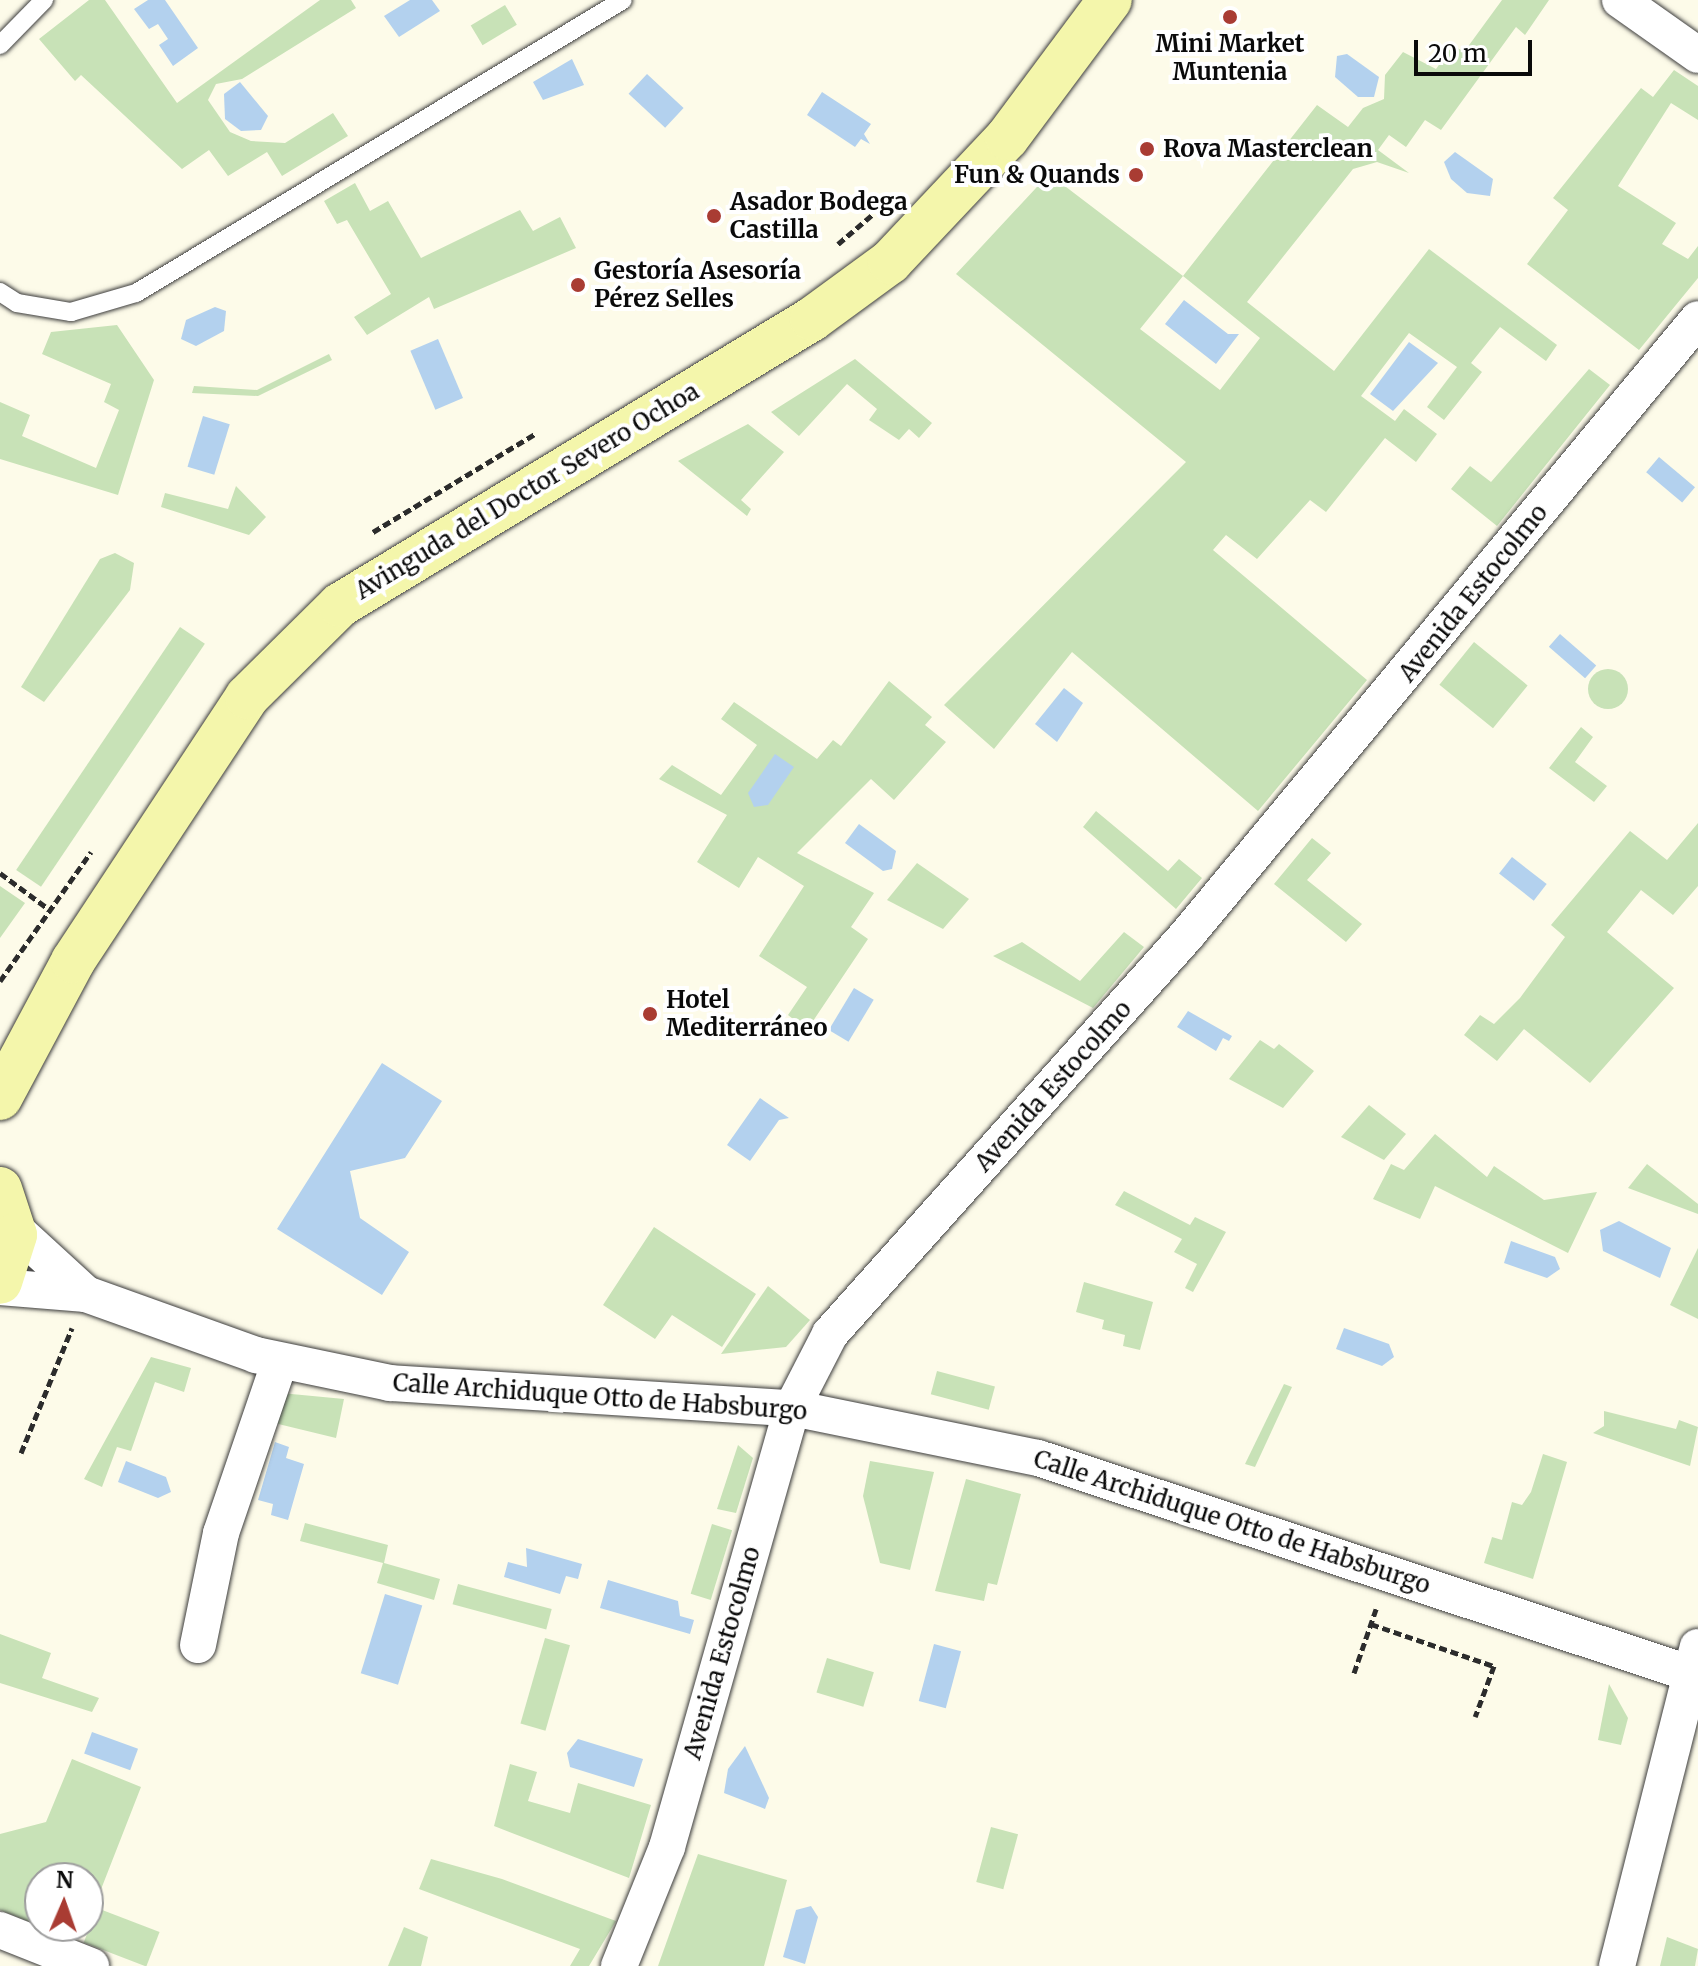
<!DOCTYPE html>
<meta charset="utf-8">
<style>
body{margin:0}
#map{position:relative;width:1698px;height:1966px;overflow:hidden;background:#fdfbe9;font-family:Merriweather,serif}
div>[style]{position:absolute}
.green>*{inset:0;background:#c8e2b7;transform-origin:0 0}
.round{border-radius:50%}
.water>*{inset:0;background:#b3d1ee;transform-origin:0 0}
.path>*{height:5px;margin-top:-2.5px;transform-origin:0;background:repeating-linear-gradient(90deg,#2c2c2c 0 8px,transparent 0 12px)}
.roads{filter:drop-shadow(0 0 2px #3d3d3d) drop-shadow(0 0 2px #3d3d3d)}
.lane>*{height:18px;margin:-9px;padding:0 9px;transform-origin:9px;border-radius:9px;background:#fff}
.street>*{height:36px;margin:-18px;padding:0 18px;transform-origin:18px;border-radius:18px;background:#fff}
.secondary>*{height:44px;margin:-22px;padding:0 22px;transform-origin:22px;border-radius:22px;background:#f4f6ab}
.dots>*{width:22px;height:22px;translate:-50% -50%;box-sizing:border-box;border:4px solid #fff;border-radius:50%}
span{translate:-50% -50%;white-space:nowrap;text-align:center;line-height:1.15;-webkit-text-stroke:8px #fff;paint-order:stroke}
.poi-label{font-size:24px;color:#0a0a0a;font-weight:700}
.left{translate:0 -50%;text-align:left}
.right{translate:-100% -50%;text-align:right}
.street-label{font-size:24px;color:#0a0a0a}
.north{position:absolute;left:24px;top:1862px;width:80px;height:80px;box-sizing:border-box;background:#fff;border:2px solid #9d9d9d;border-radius:50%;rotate:2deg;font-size:22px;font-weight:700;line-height:32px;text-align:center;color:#0a0a0a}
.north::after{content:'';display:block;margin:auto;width:28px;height:36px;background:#a93c33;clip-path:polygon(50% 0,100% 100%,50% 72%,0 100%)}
.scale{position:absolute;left:1414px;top:40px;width:118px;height:36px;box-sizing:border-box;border:4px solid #0a0a0a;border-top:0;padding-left:10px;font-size:24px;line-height:28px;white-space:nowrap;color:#0a0a0a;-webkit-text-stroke:6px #fff;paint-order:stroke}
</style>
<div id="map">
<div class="green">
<i style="clip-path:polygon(89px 0,105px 0,177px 103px,320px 0,351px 0,356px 8px,242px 79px,216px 84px,208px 100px,230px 132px,251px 141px,285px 143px,333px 113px,348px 136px,282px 176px,267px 152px,228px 176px,209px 150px,182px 169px,81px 75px,75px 81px,39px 39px)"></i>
<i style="clip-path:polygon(evenodd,1502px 0,1549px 0,1525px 35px,1516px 27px,1441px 130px,1425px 120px,1406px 147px,1389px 135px,1378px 150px,1409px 173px,1377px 162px,1353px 169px,1247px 302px,1334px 371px,1429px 249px,1557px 345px,1546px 361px,1500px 327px,1471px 363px,1482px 372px,1444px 420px,1427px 407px,1457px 367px,1409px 333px,1361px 396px,1395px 421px,1404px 409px,1437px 434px,1416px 462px,1385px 438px,1326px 512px,1310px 500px,1257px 559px,1226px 535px,1213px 550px,1367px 680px,1258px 811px,1072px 652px,994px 749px,944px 705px,1186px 462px,956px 274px,1049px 174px,1183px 276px,1317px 105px,1348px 127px,1363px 108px,1384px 99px,1385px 75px,1403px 52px,1436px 69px,1453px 45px,1464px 52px,1502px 0,1183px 276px,1260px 338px,1220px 390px,1140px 329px,1183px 276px)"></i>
<i style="left:505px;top:5px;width:23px;height:40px;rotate:59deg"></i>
<i style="clip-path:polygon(1674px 70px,1698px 86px,1698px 120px,1671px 103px,1618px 186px,1676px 223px,1662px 244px,1688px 259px,1698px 246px,1698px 278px,1639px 350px,1527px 264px,1568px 210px,1553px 198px,1641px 88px,1653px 97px)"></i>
<i style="clip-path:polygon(355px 183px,370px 211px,388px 201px,421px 258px,520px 210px,533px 231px,560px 217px,576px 248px,434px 309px,429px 297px,367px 335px,354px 317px,391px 294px,347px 220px,337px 224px,324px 201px)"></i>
<i style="clip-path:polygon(117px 325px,154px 380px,118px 495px,0 459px,0 402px,30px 415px,22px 436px,96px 468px,119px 410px,104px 402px,111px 384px,42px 354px,51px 332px)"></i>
<i style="clip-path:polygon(329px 354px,332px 360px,258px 396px,192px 393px,194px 386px,257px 390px)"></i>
<i style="clip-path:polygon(855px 359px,932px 423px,919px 438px,909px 429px,899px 440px,869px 420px,877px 409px,847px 384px,799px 436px,771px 412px)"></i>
<i style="clip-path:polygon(1589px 369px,1610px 385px,1497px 526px,1451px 489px,1470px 466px,1491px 482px)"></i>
<i style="clip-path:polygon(748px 424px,784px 452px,741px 500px,751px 509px,747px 516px,678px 461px)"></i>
<i style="clip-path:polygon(236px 486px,266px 517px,249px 535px,161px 507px,165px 493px,228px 509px)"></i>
<i style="clip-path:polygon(115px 553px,134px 563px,130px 590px,44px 702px,21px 687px,100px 559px)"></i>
<i style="left:180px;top:627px;width:30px;height:293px;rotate:34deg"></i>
<i style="left:1474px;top:642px;width:69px;height:55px;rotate:39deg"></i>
<i class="round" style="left:1588px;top:669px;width:40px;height:40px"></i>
<i style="clip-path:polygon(889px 681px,932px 717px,925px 725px,946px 742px,894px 800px,871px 779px,797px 853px,874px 893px,851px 927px,868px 939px,807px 1030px,788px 1015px,807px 987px,759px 956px,804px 886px,758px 857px,739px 888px,697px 862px,727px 815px,659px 779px,672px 765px,721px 795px,757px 745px,721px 719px,734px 702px,817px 759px,833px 740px,841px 746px)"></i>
<i style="clip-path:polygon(1581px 727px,1593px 737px,1575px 762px,1607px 786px,1594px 802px,1549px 768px)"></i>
<i style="clip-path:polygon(1096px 811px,1168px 871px,1179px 859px,1202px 878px,1176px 909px,1083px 827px)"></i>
<i style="clip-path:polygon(1698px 823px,1698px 886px,1673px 915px,1641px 890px,1607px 932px,1674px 988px,1590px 1083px,1524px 1029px,1497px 1061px,1464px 1035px,1480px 1015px,1494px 1024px,1520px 998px,1565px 937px,1551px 925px,1630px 831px,1667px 860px)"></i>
<i style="clip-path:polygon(1312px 838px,1331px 853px,1307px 880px,1362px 924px,1346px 942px,1274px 884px)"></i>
<i style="clip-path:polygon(917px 863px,969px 899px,943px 929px,887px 900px)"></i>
<i style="clip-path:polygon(0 886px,25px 903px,0 938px)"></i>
<i style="clip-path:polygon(1124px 932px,1144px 947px,1093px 1008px,993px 956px,1022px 942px,1080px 981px)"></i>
<i style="clip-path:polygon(1260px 1040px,1274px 1049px,1279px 1044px,1314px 1071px,1283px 1108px,1229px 1079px)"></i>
<i style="clip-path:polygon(1369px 1105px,1406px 1134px,1384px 1160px,1341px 1137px)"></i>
<i style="clip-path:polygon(1435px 1134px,1487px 1177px,1494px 1166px,1544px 1200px,1597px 1192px,1568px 1253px,1435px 1186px,1420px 1219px,1373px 1199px,1391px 1164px,1404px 1170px)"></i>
<i style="clip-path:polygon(1647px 1164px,1698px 1204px,1698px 1214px,1628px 1188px)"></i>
<i style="clip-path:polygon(1124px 1191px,1190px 1225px,1195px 1217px,1226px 1232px,1193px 1292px,1185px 1288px,1197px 1264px,1174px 1252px,1182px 1239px,1115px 1205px)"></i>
<i style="clip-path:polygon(654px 1227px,756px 1294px,722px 1347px,672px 1315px,655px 1339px,603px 1305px)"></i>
<i style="clip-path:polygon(1698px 1248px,1698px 1319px,1670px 1305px)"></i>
<i style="clip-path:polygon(1084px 1282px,1153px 1302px,1140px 1350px,1123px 1346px,1125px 1335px,1102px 1329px,1104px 1320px,1076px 1312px)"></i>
<i style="clip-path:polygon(768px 1286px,810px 1320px,786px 1347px,721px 1354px)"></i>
<i style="clip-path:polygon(151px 1357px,191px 1368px,184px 1392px,155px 1382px,131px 1451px,117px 1447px,102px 1487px,84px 1479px)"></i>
<i style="left:937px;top:1371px;width:60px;height:24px;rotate:15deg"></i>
<i style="clip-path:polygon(1284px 1384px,1292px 1387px,1255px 1467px,1245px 1464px)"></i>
<i style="clip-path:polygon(281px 1393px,344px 1399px,336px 1438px,266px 1421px)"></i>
<i style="clip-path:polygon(1604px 1411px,1676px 1429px,1679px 1420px,1698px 1427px,1690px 1466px,1593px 1433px,1604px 1426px)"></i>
<i style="clip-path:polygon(738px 1445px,753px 1458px,736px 1513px,717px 1509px)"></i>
<i style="clip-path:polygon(1543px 1454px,1567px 1462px,1533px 1579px,1484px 1563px,1492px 1537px,1502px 1540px,1512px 1502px,1522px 1505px,1531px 1492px)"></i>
<i style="clip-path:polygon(870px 1461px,934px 1472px,910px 1570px,880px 1563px,863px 1496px)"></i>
<i style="clip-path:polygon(966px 1479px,1021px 1494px,997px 1585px,988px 1583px,984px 1601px,935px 1591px)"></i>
<i style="clip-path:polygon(305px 1523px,388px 1545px,384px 1563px,440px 1579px,434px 1600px,377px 1583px,383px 1563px,300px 1541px)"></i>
<i style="left:712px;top:1524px;width:21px;height:73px;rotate:17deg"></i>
<i style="left:458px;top:1584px;width:97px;height:21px;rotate:15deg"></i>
<i style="clip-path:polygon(0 1634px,51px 1653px,42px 1678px,99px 1698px,92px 1712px,0 1683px)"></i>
<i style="left:545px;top:1638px;width:26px;height:89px;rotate:16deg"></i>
<i style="left:827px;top:1658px;width:49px;height:36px;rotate:17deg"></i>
<i style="clip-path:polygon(1609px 1684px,1628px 1718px,1621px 1745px,1598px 1740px)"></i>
<i style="clip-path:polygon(72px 1759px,141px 1787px,98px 1897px,88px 1893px,88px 1878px,40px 1878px,40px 1926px,0 1910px,0 1834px,46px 1822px)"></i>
<i style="clip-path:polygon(510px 1764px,537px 1772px,528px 1801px,570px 1813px,578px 1783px,651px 1805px,629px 1878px,494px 1826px)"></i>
<i style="left:991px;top:1827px;width:28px;height:57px;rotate:15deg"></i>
<i style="clip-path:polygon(698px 1854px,787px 1880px,764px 1966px,658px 1966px)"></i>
<i style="clip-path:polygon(431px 1859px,502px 1879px,616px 1921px,589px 1966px,570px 1966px,580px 1949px,419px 1889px)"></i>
<i style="left:97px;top:1908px;width:67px;height:37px;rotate:21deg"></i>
<i style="clip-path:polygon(404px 1927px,428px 1937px,421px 1966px,388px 1966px)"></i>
<i style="clip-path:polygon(1667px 1937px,1698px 1949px,1695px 1966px,1660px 1966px)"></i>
</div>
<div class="water">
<i style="clip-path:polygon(148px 0,165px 0,198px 48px,173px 66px,159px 45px,168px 39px,158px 24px,149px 29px,134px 9px)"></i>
<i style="clip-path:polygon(410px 0,432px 0,440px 11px,399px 37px,384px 16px)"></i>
<i style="clip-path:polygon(1347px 54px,1379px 77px,1374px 97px,1358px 97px,1335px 77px,1337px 56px)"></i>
<i style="clip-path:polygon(572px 59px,584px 85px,543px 100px,533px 82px)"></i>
<i style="left:647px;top:74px;width:50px;height:27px;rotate:43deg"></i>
<i style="clip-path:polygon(240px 82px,268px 116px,261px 130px,241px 131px,225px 119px,224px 94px)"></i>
<i style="clip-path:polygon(822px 92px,871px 124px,864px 134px,870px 144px,861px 139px,855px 147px,807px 115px)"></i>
<i style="clip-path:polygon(1455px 152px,1493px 179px,1490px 196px,1467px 193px,1451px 179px,1444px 162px)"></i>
<i style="clip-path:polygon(1184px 300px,1228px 334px,1239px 334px,1216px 364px,1165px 324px)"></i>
<i style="clip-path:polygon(215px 307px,226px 311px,224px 331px,196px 346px,181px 339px,186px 320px)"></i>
<i style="left:438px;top:339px;width:64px;height:30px;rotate:67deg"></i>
<i style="clip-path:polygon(1409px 342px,1438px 363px,1393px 411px,1370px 394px)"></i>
<i style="left:203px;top:416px;width:28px;height:53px;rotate:17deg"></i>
<i style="left:1659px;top:457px;width:47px;height:20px;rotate:40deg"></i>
<i style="left:1560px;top:634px;width:48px;height:17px;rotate:41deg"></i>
<i style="clip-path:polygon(1064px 688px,1083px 703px,1057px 742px,1035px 724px)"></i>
<i style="clip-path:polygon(775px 754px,794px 767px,768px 805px,754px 807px,748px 793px)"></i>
<i style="clip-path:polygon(859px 824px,896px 851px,892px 869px,883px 871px,845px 843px)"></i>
<i style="left:1512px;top:857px;width:44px;height:21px;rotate:38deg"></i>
<i style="left:854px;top:988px;width:23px;height:49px;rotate:31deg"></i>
<i style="clip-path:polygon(1188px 1011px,1232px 1036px,1229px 1041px,1223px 1038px,1216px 1051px,1177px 1027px)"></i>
<i style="clip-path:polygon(382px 1063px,442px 1101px,405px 1158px,350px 1171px,360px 1218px,409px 1252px,382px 1295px,277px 1229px)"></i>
<i style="clip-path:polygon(760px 1098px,789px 1118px,779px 1120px,750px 1161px,727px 1145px)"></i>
<i style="clip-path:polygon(1619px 1221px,1671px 1248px,1660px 1278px,1603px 1251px,1600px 1230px)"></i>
<i style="clip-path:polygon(1511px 1241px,1555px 1257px,1560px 1269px,1547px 1278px,1504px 1263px)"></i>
<i style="clip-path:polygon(1344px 1328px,1389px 1344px,1394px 1357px,1382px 1366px,1336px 1349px)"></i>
<i style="clip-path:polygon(275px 1442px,289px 1447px,286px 1458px,304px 1464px,288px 1520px,271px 1515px,273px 1504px,258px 1500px)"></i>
<i style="clip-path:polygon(126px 1461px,166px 1477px,171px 1492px,158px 1498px,118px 1482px)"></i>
<i style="clip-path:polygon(526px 1548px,582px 1564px,578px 1579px,566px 1576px,560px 1594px,504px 1577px,508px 1562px,527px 1567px)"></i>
<i style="clip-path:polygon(608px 1580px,678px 1601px,680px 1616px,694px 1620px,690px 1634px,600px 1608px)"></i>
<i style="left:385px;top:1594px;width:39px;height:83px;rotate:17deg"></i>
<i style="left:934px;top:1644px;width:28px;height:59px;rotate:15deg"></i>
<i style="left:92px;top:1732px;width:49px;height:23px;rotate:20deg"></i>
<i style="clip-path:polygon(578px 1739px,643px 1759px,634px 1787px,570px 1767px,567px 1753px)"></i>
<i style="clip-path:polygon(745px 1746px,769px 1798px,765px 1809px,724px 1793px,728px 1769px)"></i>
<i style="clip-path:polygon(811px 1906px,818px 1917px,805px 1964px,783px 1957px,796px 1910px)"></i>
</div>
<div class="path">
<i style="left:838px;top:244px;width:46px;rotate:-40.6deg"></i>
<i style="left:373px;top:532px;width:189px;rotate:-31.2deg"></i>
<i style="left:0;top:873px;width:62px;rotate:36.5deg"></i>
<i style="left:0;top:981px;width:158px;rotate:-54.8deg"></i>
<i style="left:21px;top:1453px;width:135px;rotate:-67.8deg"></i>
<i style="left:1371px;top:1624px;width:130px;rotate:18.9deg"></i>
<i style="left:1494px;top:1666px;width:54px;rotate:110.4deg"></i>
<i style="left:1354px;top:1673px;width:68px;rotate:-71deg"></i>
</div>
<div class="roads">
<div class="lane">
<i style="left:0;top:45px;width:63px;rotate:-45.6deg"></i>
<i style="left:0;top:292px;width:20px;rotate:33deg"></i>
<i style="left:17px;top:303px;width:55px;rotate:9.5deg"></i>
<i style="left:71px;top:312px;width:68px;rotate:-16.3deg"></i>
<i style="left:136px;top:293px;width:568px;rotate:-31.03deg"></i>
</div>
<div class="street">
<i style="left:1620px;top:0;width:95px;rotate:35.2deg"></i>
<i style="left:14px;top:1228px;width:98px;rotate:42.5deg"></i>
<i style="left:0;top:1287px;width:86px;rotate:4.7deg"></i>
<i style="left:86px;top:1294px;width:181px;rotate:19.7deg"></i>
<i style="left:256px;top:1355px;width:137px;rotate:11.8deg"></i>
<i style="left:390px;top:1383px;width:403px;rotate:3.6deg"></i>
<i style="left:792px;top:1408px;width:251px;rotate:11.5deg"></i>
<i style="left:1038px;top:1458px;width:695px;rotate:18.28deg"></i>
<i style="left:198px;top:1645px;width:114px;rotate:-78.4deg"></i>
<i style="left:221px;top:1533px;width:182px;rotate:-71.1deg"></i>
<i style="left:0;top:1930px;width:98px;rotate:21.6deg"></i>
<i style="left:619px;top:1966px;width:128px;rotate:-68deg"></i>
<i style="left:667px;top:1847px;width:456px;rotate:-74.1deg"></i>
<i style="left:792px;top:1408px;width:83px;rotate:-62.8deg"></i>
<i style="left:830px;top:1334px;width:535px;rotate:-48.18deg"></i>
<i style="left:1187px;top:935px;width:800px;rotate:-50.32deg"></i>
<i style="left:1617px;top:1966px;width:329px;rotate:-75.8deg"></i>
</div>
<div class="secondary">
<i style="left:0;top:1098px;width:155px;rotate:-61.9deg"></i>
<i style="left:73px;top:961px;width:316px;rotate:-56.6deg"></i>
<i style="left:247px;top:697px;width:131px;rotate:-44.7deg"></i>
<i style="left:340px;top:605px;width:552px;rotate:-31.21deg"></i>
<i style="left:812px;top:319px;width:97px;rotate:-36.2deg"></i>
<i style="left:890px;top:262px;width:170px;rotate:-46.7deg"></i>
<i style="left:1007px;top:138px;width:172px;rotate:-53.3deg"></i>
<i style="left:0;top:1189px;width:48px;rotate:71.9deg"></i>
<i style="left:15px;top:1235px;width:49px;rotate:107.7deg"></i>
</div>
</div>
<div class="dots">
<i style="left:1230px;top:17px;background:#a93c33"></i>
<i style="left:1147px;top:149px;background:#a93c33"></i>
<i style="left:1136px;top:175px;background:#a93c33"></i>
<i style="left:714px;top:216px;background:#a93c33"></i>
<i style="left:578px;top:285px;background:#a93c33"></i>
<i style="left:650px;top:1014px;background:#a93c33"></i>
</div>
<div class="poi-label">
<span style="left:1230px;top:58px">Mini Market<br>Muntenia</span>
<span class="left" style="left:1163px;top:149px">Rova Masterclean</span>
<span class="right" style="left:1120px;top:175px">Fun &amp; Quands</span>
<span class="left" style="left:730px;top:216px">Asador Bodega<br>Castilla</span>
<span class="left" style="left:594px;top:285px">Gestoría Asesoría<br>Pérez Selles</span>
<span class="left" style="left:666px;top:1014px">Hotel<br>Mediterráneo</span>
</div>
<div class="street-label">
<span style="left:527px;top:491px;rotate:-31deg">Avinguda del Doctor Severo Ochoa</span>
<span style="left:1473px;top:593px;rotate:-51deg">Avenida Estocolmo</span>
<span style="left:1053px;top:1086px;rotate:-48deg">Avenida Estocolmo</span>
<span style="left:600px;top:1397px;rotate:4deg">Calle Archiduque Otto de Habsburgo</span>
<span style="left:1232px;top:1522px;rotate:18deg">Calle Archiduque Otto de Habsburgo</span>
<span style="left:722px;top:1653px;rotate:-74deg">Avenida Estocolmo</span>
</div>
<div class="north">N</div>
<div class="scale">20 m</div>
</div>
